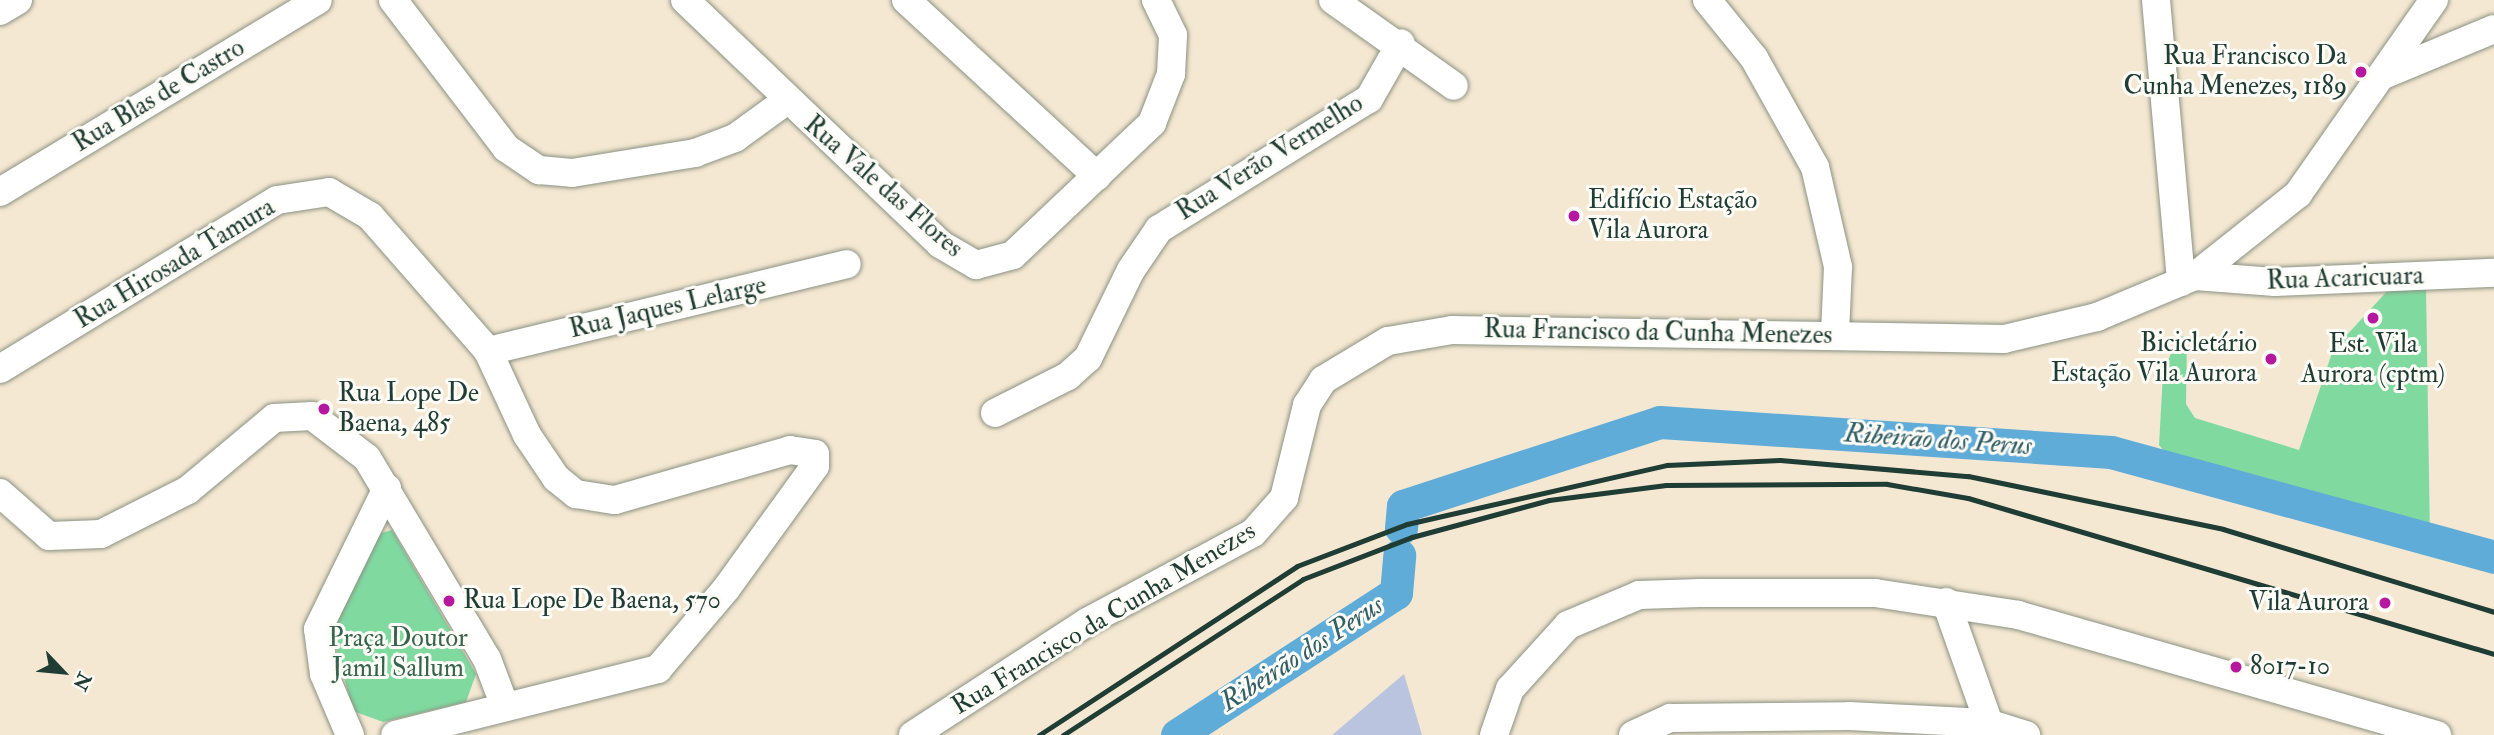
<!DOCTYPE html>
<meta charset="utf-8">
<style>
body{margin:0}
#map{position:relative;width:2494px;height:735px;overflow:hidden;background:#f5e8d2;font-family:"IM FELL Double Pica",serif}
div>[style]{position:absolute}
.industrial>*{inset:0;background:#bac4de}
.green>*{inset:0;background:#80daa0}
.river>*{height:33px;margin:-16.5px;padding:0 16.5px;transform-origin:16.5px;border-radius:16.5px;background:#5facd8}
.roads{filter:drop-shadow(0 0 2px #8a9283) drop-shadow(0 0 2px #8a9283)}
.minor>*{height:28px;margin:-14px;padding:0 14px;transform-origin:14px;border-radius:14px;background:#fff}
.rail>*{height:5px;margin:-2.5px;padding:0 2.5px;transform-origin:2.5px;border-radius:2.5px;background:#1f3d34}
.dots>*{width:19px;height:19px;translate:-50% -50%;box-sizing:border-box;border:4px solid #fdfcf7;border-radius:50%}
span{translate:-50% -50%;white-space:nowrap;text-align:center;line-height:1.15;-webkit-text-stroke:6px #fdfcf7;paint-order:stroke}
.poi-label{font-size:26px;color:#1f3d34}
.right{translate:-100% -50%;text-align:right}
.left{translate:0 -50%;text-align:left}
.street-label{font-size:26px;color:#1f3d34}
.park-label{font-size:26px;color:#37644f}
.water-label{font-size:28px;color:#325e65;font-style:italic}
.north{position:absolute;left:28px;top:637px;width:70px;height:70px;-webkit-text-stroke:5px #fdfcf7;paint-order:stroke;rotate:116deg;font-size:19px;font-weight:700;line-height:28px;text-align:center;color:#1f3d34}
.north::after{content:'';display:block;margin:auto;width:24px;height:32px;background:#1f3d34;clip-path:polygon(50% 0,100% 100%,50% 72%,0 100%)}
</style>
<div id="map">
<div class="industrial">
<i style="clip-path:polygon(1404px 674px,1422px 735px,1332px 735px)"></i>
</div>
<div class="green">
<i style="clip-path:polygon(2426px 285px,2430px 537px,2167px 455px,2159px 445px,2163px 373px,2178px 336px,2187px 337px,2186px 404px,2195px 418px,2299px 450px,2333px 350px,2390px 288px)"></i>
<i style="clip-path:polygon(392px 530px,476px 674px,466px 702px,383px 722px,353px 711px,334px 639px,338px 615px,371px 548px,381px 533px)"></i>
</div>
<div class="river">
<i style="left:1401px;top:528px;width:22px;rotate:-85deg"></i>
<i style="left:1403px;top:506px;width:270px;rotate:-18.1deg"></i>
<i style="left:1660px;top:422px;width:452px;rotate:3.8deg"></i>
<i style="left:2111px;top:452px;width:397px;rotate:15.3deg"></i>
<i style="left:1177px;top:735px;width:261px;rotate:-33deg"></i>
<i style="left:1396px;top:593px;width:38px;rotate:-85deg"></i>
</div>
<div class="roads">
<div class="minor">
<i style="left:393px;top:0;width:186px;rotate:52.6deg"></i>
<i style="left:506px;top:148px;width:40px;rotate:34deg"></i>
<i style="left:539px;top:170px;width:33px;rotate:5deg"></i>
<i style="left:572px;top:173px;width:125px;rotate:-9.2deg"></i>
<i style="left:695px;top:153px;width:43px;rotate:-20.6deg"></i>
<i style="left:735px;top:138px;width:63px;rotate:-36deg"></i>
<i style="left:685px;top:0;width:353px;rotate:43.7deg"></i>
<i style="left:940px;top:244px;width:42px;rotate:30.3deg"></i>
<i style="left:976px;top:265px;width:38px;rotate:-15deg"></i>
<i style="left:1013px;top:255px;width:192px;rotate:-43.5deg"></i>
<i style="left:1152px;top:123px;width:53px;rotate:-68.8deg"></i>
<i style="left:1171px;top:74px;width:39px;rotate:-87deg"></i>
<i style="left:1173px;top:35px;width:39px;rotate:-116deg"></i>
<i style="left:906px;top:0;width:260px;rotate:42.7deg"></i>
<i style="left:1333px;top:0;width:148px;rotate:35.4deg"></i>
<i style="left:1707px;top:0;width:75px;rotate:51deg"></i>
<i style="left:1754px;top:58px;width:125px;rotate:60.8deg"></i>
<i style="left:1815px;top:167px;width:103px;rotate:77deg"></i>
<i style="left:1838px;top:267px;width:67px;rotate:92.6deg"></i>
<i style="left:2156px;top:0;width:283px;rotate:84.9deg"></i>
<i style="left:0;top:11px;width:21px;rotate:-31deg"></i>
<i style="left:2381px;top:76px;width:122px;rotate:-22.6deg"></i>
<i style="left:0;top:192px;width:371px;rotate:-31.1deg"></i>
<i style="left:2195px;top:276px;width:80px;rotate:4.3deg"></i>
<i style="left:2275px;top:282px;width:219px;rotate:-2.4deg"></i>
<i style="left:488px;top:351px;width:369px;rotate:-13.6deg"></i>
<i style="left:0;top:369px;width:324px;rotate:-31.4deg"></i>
<i style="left:277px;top:200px;width:53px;rotate:-8.7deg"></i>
<i style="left:329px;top:192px;width:48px;rotate:30.3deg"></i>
<i style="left:370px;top:216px;width:179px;rotate:48.8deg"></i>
<i style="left:488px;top:351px;width:93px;rotate:65.1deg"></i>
<i style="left:527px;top:435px;width:52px;rotate:56deg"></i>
<i style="left:556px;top:478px;width:26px;rotate:39deg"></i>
<i style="left:576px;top:494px;width:39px;rotate:9deg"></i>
<i style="left:615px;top:500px;width:182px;rotate:-15.9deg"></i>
<i style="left:790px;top:450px;width:25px;rotate:9deg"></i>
<i style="left:815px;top:454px;width:12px;rotate:90deg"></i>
<i style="left:815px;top:466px;width:152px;rotate:125.9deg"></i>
<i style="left:726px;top:589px;width:105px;rotate:130.4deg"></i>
<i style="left:658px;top:669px;width:271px;rotate:165.9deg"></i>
<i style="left:995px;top:413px;width:82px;rotate:-26.9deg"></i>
<i style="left:1068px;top:376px;width:27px;rotate:-42deg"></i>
<i style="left:1088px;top:358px;width:98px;rotate:-64deg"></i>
<i style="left:1131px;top:270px;width:50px;rotate:-55.7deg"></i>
<i style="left:1159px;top:229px;width:247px;rotate:-31.8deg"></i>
<i style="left:1369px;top:99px;width:64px;rotate:-60.3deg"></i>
<i style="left:0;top:493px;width:65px;rotate:41.3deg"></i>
<i style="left:49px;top:536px;width:52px;rotate:-2.2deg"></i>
<i style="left:101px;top:534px;width:97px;rotate:-26.8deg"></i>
<i style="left:188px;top:490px;width:112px;rotate:-39.9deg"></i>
<i style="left:274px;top:418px;width:38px;rotate:-3deg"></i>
<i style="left:312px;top:416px;width:69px;rotate:37.4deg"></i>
<i style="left:367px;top:458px;width:234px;rotate:59.2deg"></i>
<i style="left:487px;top:659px;width:48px;rotate:69.3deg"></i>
<i style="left:1946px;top:602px;width:141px;rotate:70.5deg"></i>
<i style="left:350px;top:735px;width:66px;rotate:-113.1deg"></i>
<i style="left:324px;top:674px;width:45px;rotate:-97.6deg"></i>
<i style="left:318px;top:629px;width:157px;rotate:-63.9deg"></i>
<i style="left:913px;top:735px;width:207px;rotate:-33deg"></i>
<i style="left:1087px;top:622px;width:188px;rotate:-28.2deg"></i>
<i style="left:1253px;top:533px;width:47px;rotate:-48.5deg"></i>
<i style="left:1284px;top:498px;width:96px;rotate:-76.1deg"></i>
<i style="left:1307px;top:405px;width:30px;rotate:-57deg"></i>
<i style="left:1323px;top:380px;width:76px;rotate:-31deg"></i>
<i style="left:1388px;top:341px;width:65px;rotate:-9.8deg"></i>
<i style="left:1452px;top:330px;width:552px;rotate:0.93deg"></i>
<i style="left:2004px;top:339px;width:96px;rotate:-13.3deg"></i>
<i style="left:2097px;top:317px;width:106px;rotate:-22.7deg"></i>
<i style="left:2195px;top:276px;width:132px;rotate:-38.5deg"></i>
<i style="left:2298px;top:194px;width:237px;rotate:-55deg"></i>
<i style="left:1494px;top:735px;width:49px;rotate:-70.8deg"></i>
<i style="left:1510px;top:689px;width:86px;rotate:-47.8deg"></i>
<i style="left:1568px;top:625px;width:77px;rotate:-22.9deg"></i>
<i style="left:1639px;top:595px;width:61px;rotate:-1.9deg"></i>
<i style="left:1700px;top:593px;width:175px"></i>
<i style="left:1875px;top:593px;width:145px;rotate:8.7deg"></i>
<i style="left:2018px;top:615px;width:436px;rotate:16deg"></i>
<i style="left:1633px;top:735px;width:41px;rotate:-24.7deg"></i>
<i style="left:1670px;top:718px;width:179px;rotate:-0.6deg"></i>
<i style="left:1849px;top:716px;width:138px;rotate:2.9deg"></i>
<i style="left:1987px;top:723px;width:41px;rotate:17.1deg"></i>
</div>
</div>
<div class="rail">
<i style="left:1039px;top:735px;width:308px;rotate:-33.2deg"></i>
<i style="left:1297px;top:566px;width:118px;rotate:-20.9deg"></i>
<i style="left:1407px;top:524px;width:267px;rotate:-12.8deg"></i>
<i style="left:1667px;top:465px;width:113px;rotate:-2.5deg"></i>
<i style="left:1780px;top:460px;width:189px;rotate:4.9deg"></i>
<i style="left:1968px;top:476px;width:260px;rotate:11.7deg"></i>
<i style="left:2223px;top:529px;width:283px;rotate:17deg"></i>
<i style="left:1063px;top:735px;width:286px;rotate:-33deg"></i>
<i style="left:1303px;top:579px;width:117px;rotate:-21.1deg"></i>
<i style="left:1412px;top:537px;width:142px;rotate:-15.1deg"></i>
<i style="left:1549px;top:500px;width:118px;rotate:-7.3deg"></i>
<i style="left:1666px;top:485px;width:221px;rotate:-0.3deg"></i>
<i style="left:1887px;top:484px;width:82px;rotate:9.8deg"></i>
<i style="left:1968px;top:498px;width:549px;rotate:16.52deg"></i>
</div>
<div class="dots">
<i style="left:2361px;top:72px;background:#b5179e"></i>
<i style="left:1574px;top:216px;background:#b5179e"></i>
<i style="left:2373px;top:318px;background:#b5179e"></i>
<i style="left:2271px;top:359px;background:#b5179e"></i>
<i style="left:324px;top:409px;background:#b5179e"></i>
<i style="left:449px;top:601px;background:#b5179e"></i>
<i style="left:2385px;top:603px;background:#b5179e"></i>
<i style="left:2236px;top:667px;background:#b5179e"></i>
</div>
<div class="poi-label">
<span class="right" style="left:2347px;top:72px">Rua Francisco Da<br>Cunha Menezes, 1189</span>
<span class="left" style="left:1588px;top:216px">Edifício Estação<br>Vila Aurora</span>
<span class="right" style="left:2257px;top:359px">Bicicletário<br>Estação Vila Aurora</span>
<span style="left:2373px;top:360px">Est. Vila<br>Aurora (cptm)</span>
<span class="left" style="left:338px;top:409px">Rua Lope De<br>Baena, 485</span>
<span class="left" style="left:463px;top:601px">Rua Lope De Baena, 570</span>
<span class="right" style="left:2369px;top:603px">Vila Aurora</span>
<span class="left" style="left:2250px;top:667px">8017-10</span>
</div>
<div class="street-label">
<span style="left:159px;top:96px;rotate:-31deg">Rua Blas de Castro</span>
<span style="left:1270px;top:158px;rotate:-32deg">Rua Verão Vermelho</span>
<span style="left:883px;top:187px;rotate:41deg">Rua Vale das Flores</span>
<span style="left:175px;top:264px;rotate:-31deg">Rua Hirosada Tamura</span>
<span style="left:2345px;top:279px;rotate:-2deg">Rua Acaricuara</span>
<span style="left:668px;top:308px;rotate:-13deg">Rua Jaques Lelarge</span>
<span style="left:1658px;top:333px;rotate:1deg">Rua Francisco da Cunha Menezes</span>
<span style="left:1104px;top:619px;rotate:-31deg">Rua Francisco da Cunha Menezes</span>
</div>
<div class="park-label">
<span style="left:398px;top:654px">Praça Doutor<br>Jamil Sallum</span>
</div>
<div class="water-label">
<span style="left:1938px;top:440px;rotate:4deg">Ribeirão dos Perus</span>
<span style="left:1302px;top:654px;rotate:-33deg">Ribeirão dos Perus</span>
</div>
<div class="north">N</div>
</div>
